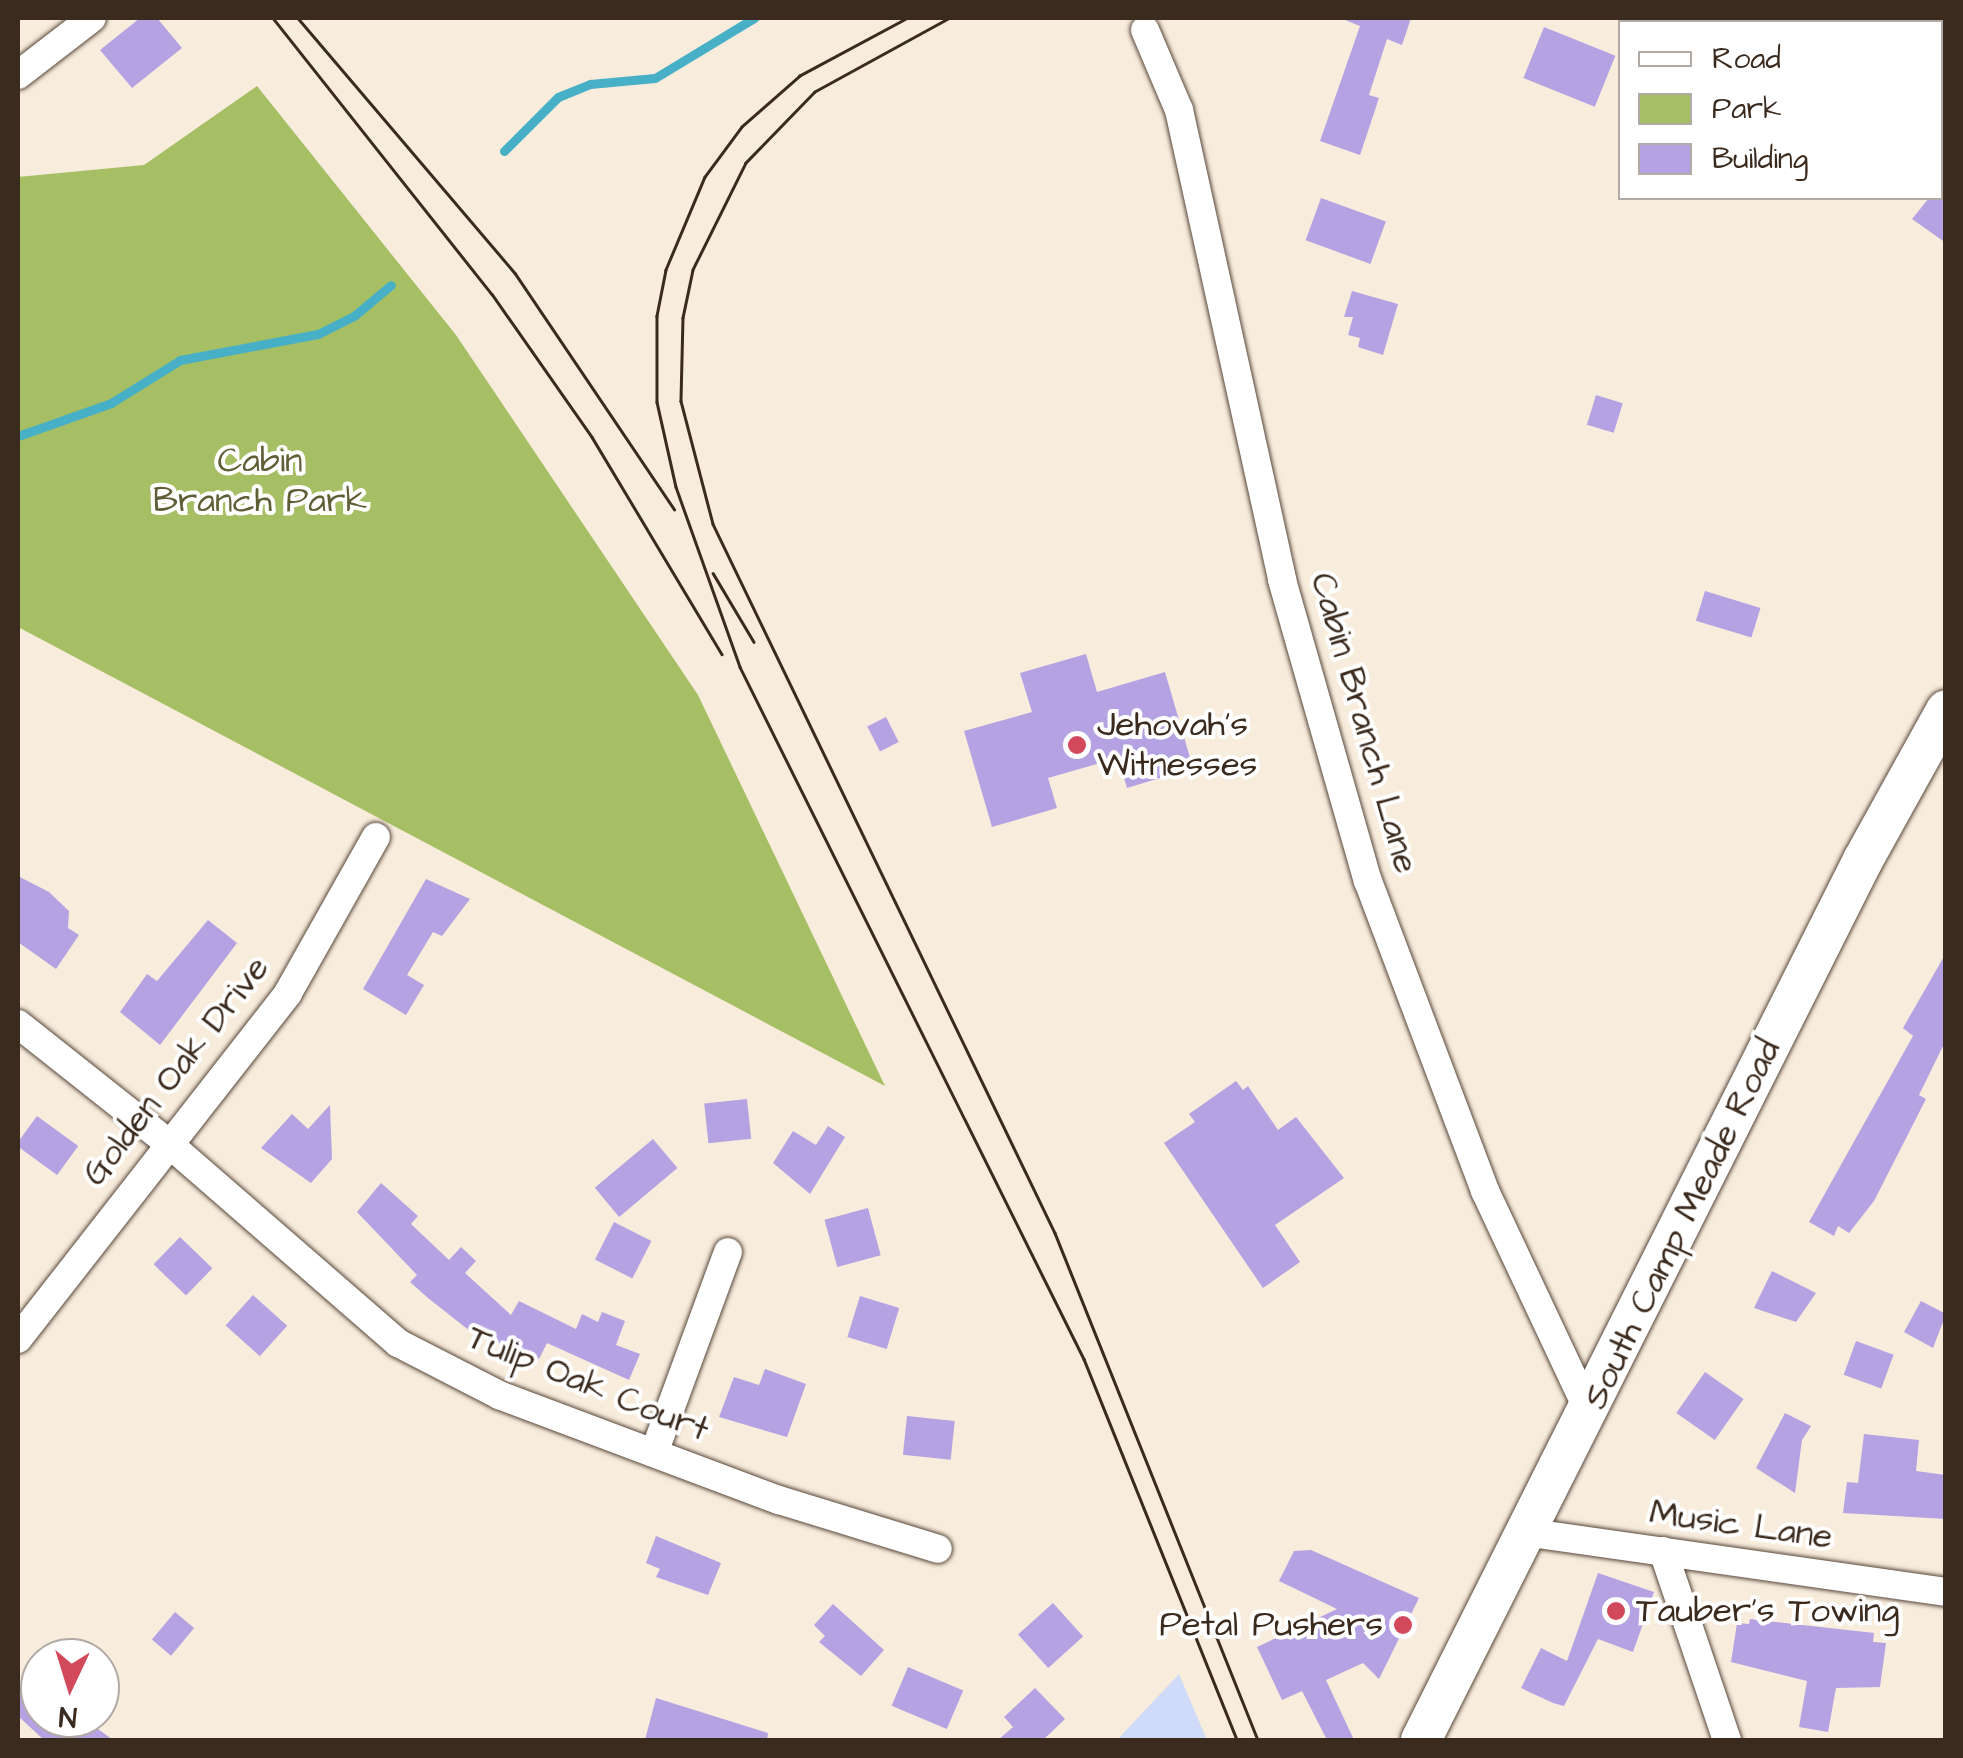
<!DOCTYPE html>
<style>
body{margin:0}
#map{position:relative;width:1963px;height:1758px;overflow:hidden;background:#f8ecdc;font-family:"Architects Daughter",sans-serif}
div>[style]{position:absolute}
.built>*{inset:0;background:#d0daf9}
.green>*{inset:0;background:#a6bf64}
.stream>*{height:9px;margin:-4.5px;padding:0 4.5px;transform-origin:4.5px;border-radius:4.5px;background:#47b0c6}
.building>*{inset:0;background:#b5a2e3;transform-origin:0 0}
.roads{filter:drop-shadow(0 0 2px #57473a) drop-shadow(0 0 2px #57473a)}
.minor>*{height:28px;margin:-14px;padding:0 14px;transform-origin:14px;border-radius:14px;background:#fff}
.secondary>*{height:40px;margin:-20px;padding:0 20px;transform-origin:20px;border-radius:20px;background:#fff}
.tram>*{height:2.5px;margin:-1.25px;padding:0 1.25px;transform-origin:1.25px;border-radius:1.25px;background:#3b2a1e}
.dots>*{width:28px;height:28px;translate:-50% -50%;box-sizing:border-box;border:5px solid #fff;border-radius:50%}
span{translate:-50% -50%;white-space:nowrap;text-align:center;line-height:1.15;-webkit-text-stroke:8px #fff;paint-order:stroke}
.park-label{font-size:35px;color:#605e36}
.street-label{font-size:35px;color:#3b2a1e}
.poi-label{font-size:35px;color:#3b2a1e}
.left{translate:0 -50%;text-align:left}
.right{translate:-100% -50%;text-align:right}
.frame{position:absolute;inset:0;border:20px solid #3b2a1e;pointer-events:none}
.legend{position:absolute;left:1618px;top:20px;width:325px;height:180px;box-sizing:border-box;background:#fff;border:2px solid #b1aaa5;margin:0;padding:12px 18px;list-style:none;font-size:30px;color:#3b2a1e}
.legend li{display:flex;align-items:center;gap:20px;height:50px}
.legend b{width:50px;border:2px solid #b1aaa5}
.north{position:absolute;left:20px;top:1638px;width:100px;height:100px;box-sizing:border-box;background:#fff;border:2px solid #b1aaa5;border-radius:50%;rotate:184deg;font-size:28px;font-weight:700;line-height:40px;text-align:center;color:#3b2a1e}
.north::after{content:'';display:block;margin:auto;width:35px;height:45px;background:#d1495b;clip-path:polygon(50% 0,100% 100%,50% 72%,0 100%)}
</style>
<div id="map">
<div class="built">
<i style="clip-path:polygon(1179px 1674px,1207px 1740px,1117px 1740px)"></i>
</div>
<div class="green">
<i style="clip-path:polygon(257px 86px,456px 335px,698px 695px,885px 1086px,18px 627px,18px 177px,144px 165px)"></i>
</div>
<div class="stream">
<i style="left:504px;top:151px;width:76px;rotate:-45deg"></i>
<i style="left:558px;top:97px;width:35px;rotate:-22deg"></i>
<i style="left:590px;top:84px;width:65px;rotate:-5.3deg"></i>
<i style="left:655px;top:78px;width:116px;rotate:-31.2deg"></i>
<i style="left:18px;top:436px;width:99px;rotate:-19.5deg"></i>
<i style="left:111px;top:403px;width:81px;rotate:-31.9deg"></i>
<i style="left:180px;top:360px;width:140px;rotate:-10.7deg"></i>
<i style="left:318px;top:334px;width:40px;rotate:-26.6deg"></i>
<i style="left:354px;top:316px;width:48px;rotate:-40deg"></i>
</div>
<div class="building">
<i style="clip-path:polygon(140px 18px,157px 18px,182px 48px,132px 88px,100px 50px)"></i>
<i style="clip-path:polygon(1340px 18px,1411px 18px,1402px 45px,1387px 39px,1369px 95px,1379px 98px,1360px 155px,1320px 141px,1360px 26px)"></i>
<i style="left:1544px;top:27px;width:77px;height:55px;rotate:22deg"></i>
<i style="left:1321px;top:198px;width:69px;height:45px;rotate:20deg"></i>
<i style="clip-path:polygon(1929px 198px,1946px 198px,1946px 243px,1912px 219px)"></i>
<i style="clip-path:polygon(1352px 291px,1398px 304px,1383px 355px,1358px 347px,1360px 338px,1348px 335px,1353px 317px,1344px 317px)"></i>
<i style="left:1596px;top:395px;width:28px;height:31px;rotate:17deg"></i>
<i style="left:1705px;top:591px;width:58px;height:31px;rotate:17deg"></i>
<i style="clip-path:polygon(1086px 654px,1097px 692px,1165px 672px,1193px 768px,1127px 788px,1118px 758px,1048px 778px,1057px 808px,992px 827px,964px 731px,1032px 712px,1020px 673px)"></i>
<i style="left:886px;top:717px;width:28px;height:21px;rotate:63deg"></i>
<i style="clip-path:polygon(18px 876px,49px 892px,69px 911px,68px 928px,79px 935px,56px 969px,18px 942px)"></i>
<i style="clip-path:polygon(426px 879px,470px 899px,442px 936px,433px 932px,407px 975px,424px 985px,406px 1015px,363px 989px)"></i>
<i style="clip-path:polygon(208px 920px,237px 943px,160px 1045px,120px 1012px,147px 974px,157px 981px)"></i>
<i style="clip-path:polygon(1946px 953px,1946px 1040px,1919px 1095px,1926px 1099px,1874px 1201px,1849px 1233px,1838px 1226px,1834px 1236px,1809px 1222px,1913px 1036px,1903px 1028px)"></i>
<i style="clip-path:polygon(1236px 1081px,1243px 1090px,1248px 1086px,1278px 1130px,1296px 1117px,1344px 1178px,1275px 1225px,1300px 1262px,1263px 1288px,1164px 1143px,1195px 1122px,1189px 1114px)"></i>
<i style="left:747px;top:1099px;width:40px;height:43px;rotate:84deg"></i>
<i style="clip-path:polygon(330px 1105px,332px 1159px,311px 1183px,261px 1148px,292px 1114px,308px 1129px)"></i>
<i style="left:37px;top:1116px;width:51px;height:36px;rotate:36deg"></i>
<i style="clip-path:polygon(828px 1126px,845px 1137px,810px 1194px,773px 1163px,793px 1131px,816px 1145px)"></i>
<i style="left:653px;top:1139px;width:38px;height:76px;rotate:50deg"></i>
<i style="clip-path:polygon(381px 1183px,418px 1216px,411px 1224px,449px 1260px,461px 1247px,476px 1261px,465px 1273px,511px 1315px,519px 1301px,576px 1329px,582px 1314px,598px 1322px,602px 1312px,625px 1321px,616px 1345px,640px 1354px,629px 1380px,547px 1343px,539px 1359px,470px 1331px,428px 1298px,410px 1282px,417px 1275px,357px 1212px)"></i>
<i style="left:868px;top:1208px;width:49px;height:45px;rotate:75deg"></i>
<i style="left:614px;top:1222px;width:42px;height:42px;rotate:27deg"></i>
<i style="left:180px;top:1237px;width:45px;height:38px;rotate:44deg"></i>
<i style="clip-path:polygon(1772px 1271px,1816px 1293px,1796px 1322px,1754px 1308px)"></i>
<i style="left:253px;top:1295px;width:46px;height:41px;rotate:42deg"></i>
<i style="left:860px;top:1296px;width:41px;height:43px;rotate:17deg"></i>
<i style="clip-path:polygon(1921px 1301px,1946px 1314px,1933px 1348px,1904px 1332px)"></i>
<i style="left:1856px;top:1341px;width:40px;height:36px;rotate:20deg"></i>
<i style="clip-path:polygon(765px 1369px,806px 1384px,787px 1437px,719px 1417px,734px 1377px,759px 1385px)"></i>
<i style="left:1705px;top:1372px;width:47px;height:50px;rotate:35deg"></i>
<i style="clip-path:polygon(1785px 1413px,1811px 1426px,1802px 1440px,1795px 1493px,1756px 1468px)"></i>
<i style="left:907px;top:1416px;width:48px;height:39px;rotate:6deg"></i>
<i style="clip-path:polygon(1864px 1434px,1919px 1440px,1916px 1471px,1946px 1475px,1946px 1519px,1843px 1513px,1847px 1482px,1858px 1483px)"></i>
<i style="clip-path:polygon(656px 1536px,721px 1563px,708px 1595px,656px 1577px,660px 1569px,646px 1563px)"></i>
<i style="clip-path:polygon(1311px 1550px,1419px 1598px,1379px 1679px,1363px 1663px,1326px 1680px,1354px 1740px,1327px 1740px,1302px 1691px,1282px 1700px,1257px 1647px,1337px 1609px,1279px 1581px,1294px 1551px)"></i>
<i style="clip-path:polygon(1598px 1573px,1654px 1592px,1633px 1652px,1598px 1639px,1564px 1706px,1553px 1703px,1521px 1688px,1541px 1648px,1567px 1661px)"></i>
<i style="left:1053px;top:1603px;width:45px;height:47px;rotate:48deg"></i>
<i style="clip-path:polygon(833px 1604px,884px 1650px,861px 1676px,819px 1642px,825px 1636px,814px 1625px)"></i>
<i style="left:175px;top:1612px;width:25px;height:36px;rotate:40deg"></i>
<i style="clip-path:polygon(1750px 1619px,1874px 1633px,1873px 1642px,1886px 1643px,1880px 1687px,1836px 1688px,1828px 1732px,1799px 1727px,1807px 1681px,1731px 1662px,1737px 1623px,1749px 1624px)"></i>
<i style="clip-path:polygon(40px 1663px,40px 1721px,83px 1718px,113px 1740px,44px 1740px,18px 1716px,18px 1692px)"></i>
<i style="left:908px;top:1667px;width:60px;height:42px;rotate:23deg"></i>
<i style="clip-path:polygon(1035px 1688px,1065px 1719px,1043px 1740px,998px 1740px,1013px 1727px,1004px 1717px)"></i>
<i style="clip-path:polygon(656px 1698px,768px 1733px,767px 1740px,645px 1740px)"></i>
</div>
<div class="roads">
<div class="minor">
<i style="left:1145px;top:30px;width:87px;rotate:67deg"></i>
<i style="left:1179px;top:110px;width:481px;rotate:77.6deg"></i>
<i style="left:1282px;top:580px;width:313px;rotate:74.1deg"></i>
<i style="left:1368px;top:881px;width:331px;rotate:69.3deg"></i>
<i style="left:1485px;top:1191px;width:244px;rotate:64.8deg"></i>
<i style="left:18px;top:75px;width:93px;rotate:-37.6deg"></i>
<i style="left:18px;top:1024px;width:191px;rotate:38.4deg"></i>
<i style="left:168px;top:1143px;width:305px;rotate:41deg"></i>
<i style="left:398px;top:1343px;width:114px;rotate:27.2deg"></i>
<i style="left:499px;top:1395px;width:299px;rotate:20.6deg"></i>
<i style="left:779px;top:1500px;width:166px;rotate:17.1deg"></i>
<i style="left:18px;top:1339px;width:439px;rotate:-52deg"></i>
<i style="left:288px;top:993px;width:179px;rotate:-60.6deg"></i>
<i style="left:654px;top:1453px;width:214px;rotate:-69.8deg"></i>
<i style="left:1525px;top:1532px;width:425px;rotate:8.1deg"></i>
<i style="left:1663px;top:1551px;width:200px;rotate:71.3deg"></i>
</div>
<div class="secondary">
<i style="left:1421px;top:1740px;width:985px;rotate:-63.33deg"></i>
<i style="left:1863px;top:860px;width:171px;rotate:-61deg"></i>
</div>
</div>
<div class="tram">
<i style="left:273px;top:18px;width:352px;rotate:51.6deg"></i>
<i style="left:492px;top:294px;width:174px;rotate:55deg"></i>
<i style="left:592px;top:437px;width:253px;rotate:59.1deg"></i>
<i style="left:298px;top:18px;width:335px;rotate:49.6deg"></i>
<i style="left:515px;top:273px;width:285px;rotate:56deg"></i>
<i style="left:908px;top:18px;width:123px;rotate:151.8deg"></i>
<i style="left:800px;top:76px;width:77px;rotate:138.7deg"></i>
<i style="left:742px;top:127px;width:62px;rotate:126.5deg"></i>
<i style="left:705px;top:177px;width:101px;rotate:112.8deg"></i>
<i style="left:666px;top:270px;width:47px;rotate:101.1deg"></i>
<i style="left:657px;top:316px;width:86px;rotate:90deg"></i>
<i style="left:657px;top:402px;width:87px;rotate:77.4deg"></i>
<i style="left:676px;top:487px;width:191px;rotate:70.4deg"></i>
<i style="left:740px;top:667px;width:773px;rotate:63.57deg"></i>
<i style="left:1084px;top:1359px;width:411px;rotate:68.1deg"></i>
<i style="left:950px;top:18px;width:154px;rotate:151.3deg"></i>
<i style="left:815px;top:92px;width:99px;rotate:134.2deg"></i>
<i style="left:746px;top:163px;width:119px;rotate:116.4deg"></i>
<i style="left:693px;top:270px;width:49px;rotate:101.8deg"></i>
<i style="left:683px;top:318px;width:83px;rotate:91.4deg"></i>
<i style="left:681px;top:401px;width:127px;rotate:75.4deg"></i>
<i style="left:713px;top:524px;width:787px;rotate:64.25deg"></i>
<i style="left:1055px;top:1233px;width:546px;rotate:68.18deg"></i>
<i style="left:713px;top:573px;width:80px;rotate:59.3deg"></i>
</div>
<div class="dots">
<i style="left:1077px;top:745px;background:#d1495b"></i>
<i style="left:1616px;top:1611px;background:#d1495b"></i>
<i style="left:1403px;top:1625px;background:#d1495b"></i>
</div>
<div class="park-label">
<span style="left:260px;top:481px">Cabin<br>Branch Park</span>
</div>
<div class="street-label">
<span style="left:1364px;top:723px;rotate:74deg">Cabin Branch Lane</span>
<span style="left:176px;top:1071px;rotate:-52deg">Golden Oak Drive</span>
<span style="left:1682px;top:1224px;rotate:-64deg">South Camp Meade Road</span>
<span style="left:588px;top:1384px;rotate:22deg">Tulip Oak Court</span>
<span style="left:1741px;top:1525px;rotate:8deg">Music Lane</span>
</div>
<div class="poi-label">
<span class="left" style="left:1097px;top:745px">Jehovah's<br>Witnesses</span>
<span class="left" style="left:1636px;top:1611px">Tauber's Towing</span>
<span class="right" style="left:1383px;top:1625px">Petal Pushers</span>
</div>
<div class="frame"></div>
<ul class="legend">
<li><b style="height:12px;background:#fff"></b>Road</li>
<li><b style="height:28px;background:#a6bf64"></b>Park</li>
<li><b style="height:28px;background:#b5a2e3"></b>Building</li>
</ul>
<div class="north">N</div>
</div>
